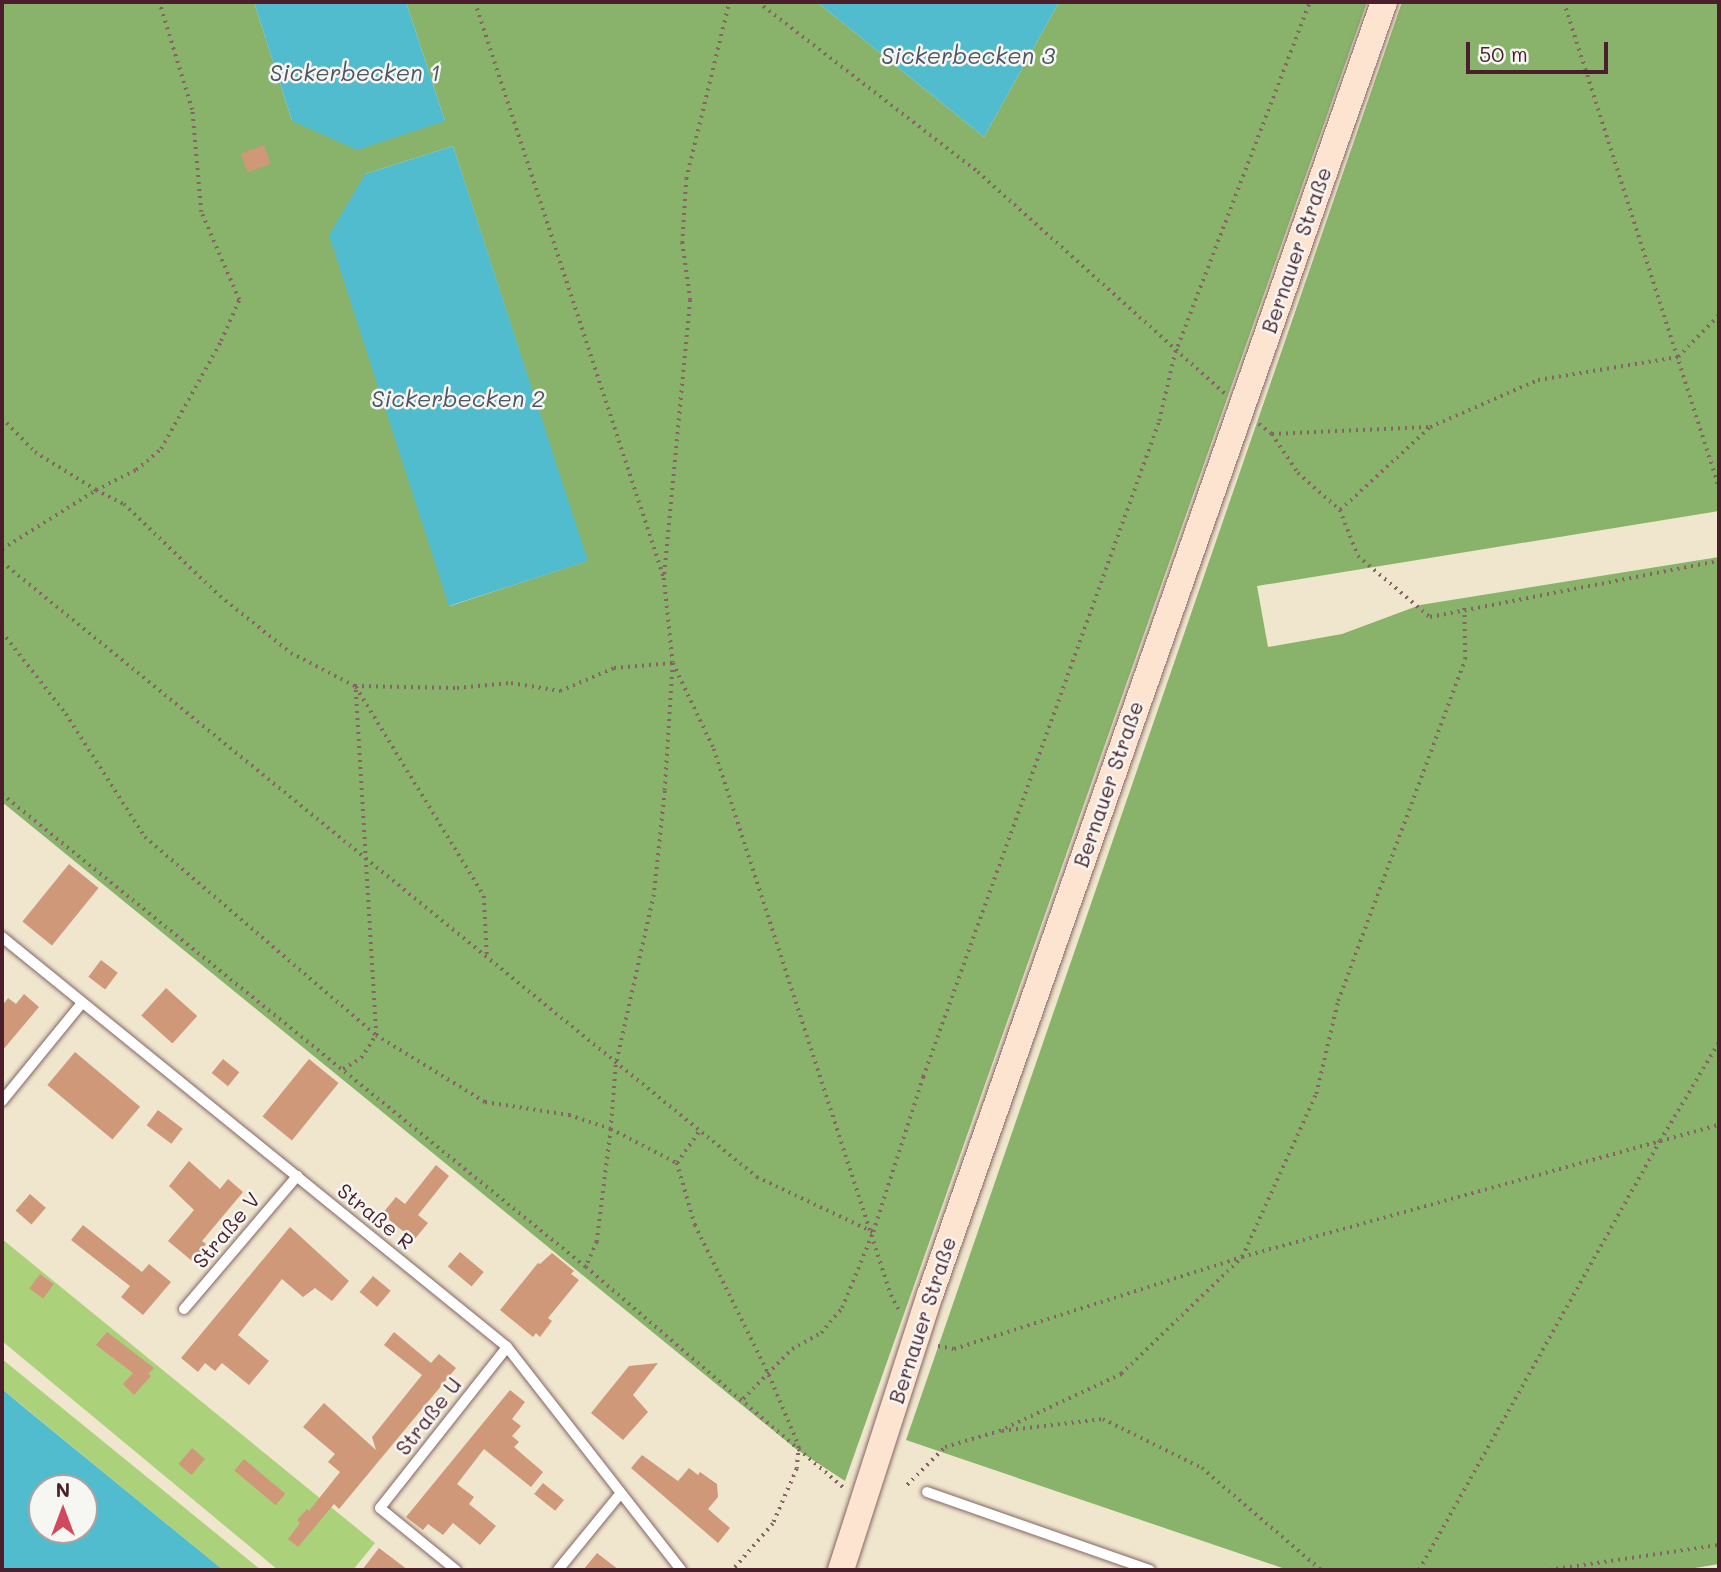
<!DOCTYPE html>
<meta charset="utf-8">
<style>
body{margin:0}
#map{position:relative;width:1721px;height:1572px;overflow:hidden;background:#f0e6ce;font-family:Mali,sans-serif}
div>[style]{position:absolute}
.green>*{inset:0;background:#acd17b}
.forest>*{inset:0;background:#89b36b}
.water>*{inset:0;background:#52bccf}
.building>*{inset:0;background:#cf9879;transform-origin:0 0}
.path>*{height:3.5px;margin-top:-1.75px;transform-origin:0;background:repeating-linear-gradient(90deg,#846564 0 2px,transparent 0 7px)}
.roads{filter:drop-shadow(0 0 2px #846564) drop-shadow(0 0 2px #846564)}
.lane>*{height:10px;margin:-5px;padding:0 5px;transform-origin:5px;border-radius:5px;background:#fff}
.secondary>*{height:26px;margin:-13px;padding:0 13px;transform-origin:13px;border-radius:13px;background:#fde4d0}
span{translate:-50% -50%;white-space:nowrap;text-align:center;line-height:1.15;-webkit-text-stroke:5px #f6f6f2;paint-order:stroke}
.street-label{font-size:21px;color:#4a1f2b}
.water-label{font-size:23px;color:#4d5664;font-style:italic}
.frame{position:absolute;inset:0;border:4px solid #4a1f2b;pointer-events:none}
.north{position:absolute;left:28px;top:1474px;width:70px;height:70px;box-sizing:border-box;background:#f6f6f2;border:2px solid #b1a0a2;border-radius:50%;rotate:0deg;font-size:19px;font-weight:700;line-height:28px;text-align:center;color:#4a1f2b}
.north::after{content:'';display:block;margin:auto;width:24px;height:32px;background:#d1495b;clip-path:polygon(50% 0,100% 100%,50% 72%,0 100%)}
.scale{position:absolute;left:1466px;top:42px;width:142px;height:32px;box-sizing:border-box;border:4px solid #4a1f2b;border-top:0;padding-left:9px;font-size:21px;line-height:24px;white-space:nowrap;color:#4a1f2b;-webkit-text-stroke:5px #f6f6f2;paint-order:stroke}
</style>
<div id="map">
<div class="green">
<i style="clip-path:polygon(2px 1239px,375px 1543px,353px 1570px,278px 1570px,2px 1341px)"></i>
<i style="clip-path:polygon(2px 1359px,261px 1570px,223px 1570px,2px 1389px)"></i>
</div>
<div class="forest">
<i style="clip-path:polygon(evenodd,2px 2px,254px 2px,292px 121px,445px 121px,406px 2px,817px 2px,984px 137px,1059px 2px,1367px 2px,845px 1481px,796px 1449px,2px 802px,2px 2px,453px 146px,587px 561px,450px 606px,365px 174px,453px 146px)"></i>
<i style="clip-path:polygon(1402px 2px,1719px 2px,1719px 511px,1257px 586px,1268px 647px,1342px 634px,1420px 605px,1719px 557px,1719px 1564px,1683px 1570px,1288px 1570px,906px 1440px)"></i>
</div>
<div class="water">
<i style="clip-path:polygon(254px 2px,406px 2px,445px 121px,357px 150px,292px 121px)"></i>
<i style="clip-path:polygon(817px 2px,1059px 2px,984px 137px)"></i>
<i style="clip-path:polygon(453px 146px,588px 561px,449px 606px,329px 235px,365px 174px)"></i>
<i style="clip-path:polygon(evenodd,2px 1389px,26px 1409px,223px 1570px,2px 1570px,2px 1389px,42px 1488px,84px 1488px,84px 1530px,42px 1530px,42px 1488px)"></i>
</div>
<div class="building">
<i style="left:264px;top:145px;width:20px;height:25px;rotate:70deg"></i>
<i style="left:69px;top:864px;width:38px;height:74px;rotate:39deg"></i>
<i style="left:101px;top:960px;width:21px;height:21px;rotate:37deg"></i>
<i style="left:166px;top:988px;width:42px;height:37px;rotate:42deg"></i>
<i style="clip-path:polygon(24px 994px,39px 1007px,2px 1051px,2px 1006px,8px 998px,16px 1004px)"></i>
<i style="left:75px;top:1052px;width:85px;height:43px;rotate:40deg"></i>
<i style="left:223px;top:1059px;width:21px;height:18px;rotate:39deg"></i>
<i style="left:309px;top:1059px;width:38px;height:74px;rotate:39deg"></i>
<i style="left:158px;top:1110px;width:31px;height:19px;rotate:37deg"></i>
<i style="clip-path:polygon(189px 1161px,220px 1189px,228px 1179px,243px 1192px,202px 1241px,206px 1244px,192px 1261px,168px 1241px,194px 1210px,169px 1186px)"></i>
<i style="clip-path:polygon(436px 1165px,449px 1176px,418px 1215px,428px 1223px,414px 1240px,382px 1214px,396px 1197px,405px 1204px)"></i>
<i style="left:30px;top:1194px;width:21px;height:22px;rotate:41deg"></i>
<i style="clip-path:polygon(83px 1225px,142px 1272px,149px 1264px,171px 1282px,143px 1315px,121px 1297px,130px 1286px,71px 1240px)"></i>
<i style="clip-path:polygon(290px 1227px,349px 1281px,332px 1301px,315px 1288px,303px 1297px,282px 1279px,238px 1335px,269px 1361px,249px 1385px,222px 1363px,215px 1371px,205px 1363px,198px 1372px,181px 1358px)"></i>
<i style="left:460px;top:1252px;width:31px;height:19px;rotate:40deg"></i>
<i style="clip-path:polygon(552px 1253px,574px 1271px,571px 1274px,579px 1280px,548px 1318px,552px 1321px,540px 1337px,536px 1333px,533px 1337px,500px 1310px,538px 1263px,540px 1264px)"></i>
<i style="left:40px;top:1274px;width:17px;height:18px;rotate:36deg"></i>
<i style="left:373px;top:1276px;width:23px;height:21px;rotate:40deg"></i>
<i style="clip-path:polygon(107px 1332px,154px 1368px,148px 1374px,151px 1376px,134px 1395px,123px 1384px,133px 1373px,96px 1345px)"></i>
<i style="clip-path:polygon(394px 1332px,431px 1363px,439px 1354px,456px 1368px,339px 1509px,334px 1504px,298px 1547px,288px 1539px,300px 1523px,297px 1520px,307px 1509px,309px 1511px,340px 1472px,328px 1462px,335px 1454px,303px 1427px,324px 1403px,376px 1450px,372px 1437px,422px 1375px,384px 1345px)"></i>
<i style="clip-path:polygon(658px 1363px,633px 1395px,648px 1412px,623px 1440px,591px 1413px,629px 1366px)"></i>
<i style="clip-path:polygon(510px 1390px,525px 1402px,512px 1419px,521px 1426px,512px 1436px,519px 1442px,514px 1447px,543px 1472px,531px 1487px,484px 1449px,457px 1484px,474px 1497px,469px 1504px,496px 1526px,480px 1545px,453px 1523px,443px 1535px,428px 1524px,423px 1530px,406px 1517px)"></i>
<i style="left:192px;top:1448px;width:17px;height:21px;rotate:40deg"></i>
<i style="clip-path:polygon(642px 1455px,678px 1481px,689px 1468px,698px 1475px,700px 1472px,717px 1484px,718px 1497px,708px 1509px,730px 1528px,718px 1543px,631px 1468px)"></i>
<i style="left:244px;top:1459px;width:54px;height:15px;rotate:40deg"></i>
<i style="left:543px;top:1483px;width:27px;height:14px;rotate:39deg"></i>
<i style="clip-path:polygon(379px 1548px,408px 1570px,362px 1570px)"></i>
<i style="clip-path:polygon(597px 1553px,619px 1570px,583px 1570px)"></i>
</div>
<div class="path">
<i style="left:475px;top:2px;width:606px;rotate:71.83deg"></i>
<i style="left:664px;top:578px;width:85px;rotate:84deg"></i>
<i style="left:673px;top:663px;width:95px;rotate:64.5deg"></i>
<i style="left:714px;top:749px;width:574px;rotate:72.04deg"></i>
<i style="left:891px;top:1295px;width:19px;rotate:62deg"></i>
<i style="left:758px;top:2px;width:278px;rotate:37.7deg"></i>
<i style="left:978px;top:172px;width:332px;rotate:41.9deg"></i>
<i style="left:1564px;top:2px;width:509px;rotate:72.28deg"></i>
<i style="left:2px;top:418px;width:47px;rotate:45.9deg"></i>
<i style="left:35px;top:452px;width:72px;rotate:31.9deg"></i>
<i style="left:96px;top:490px;width:31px;rotate:27deg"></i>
<i style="left:124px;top:504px;width:133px;rotate:43.8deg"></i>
<i style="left:220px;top:596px;width:91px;rotate:38.8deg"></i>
<i style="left:291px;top:653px;width:72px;rotate:27.3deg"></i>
<i style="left:355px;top:686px;width:102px;rotate:1.1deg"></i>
<i style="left:457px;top:688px;width:54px;rotate:-5.3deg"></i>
<i style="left:511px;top:683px;width:50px;rotate:9.3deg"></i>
<i style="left:560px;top:691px;width:59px;rotate:-23.1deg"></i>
<i style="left:614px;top:668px;width:59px;rotate:-4.8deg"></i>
<i style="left:673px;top:663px;width:128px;rotate:93.6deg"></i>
<i style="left:665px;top:791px;width:105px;rotate:96deg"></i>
<i style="left:654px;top:895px;width:174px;rotate:102.6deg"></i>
<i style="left:616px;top:1065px;width:64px;rotate:94.5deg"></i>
<i style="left:611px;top:1129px;width:74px;rotate:27.3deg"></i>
<i style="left:677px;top:1163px;width:65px;rotate:73.8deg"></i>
<i style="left:695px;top:1225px;width:167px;rotate:63.7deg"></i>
<i style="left:769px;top:1375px;width:77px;rotate:67.1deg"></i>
<i style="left:799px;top:1446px;width:23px;rotate:95deg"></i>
<i style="left:797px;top:1469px;width:60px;rotate:113.6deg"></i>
<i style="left:773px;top:1524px;width:61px;rotate:131deg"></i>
<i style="left:1259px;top:424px;width:16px;rotate:38deg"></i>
<i style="left:1272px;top:434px;width:47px;rotate:56.3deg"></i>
<i style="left:1298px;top:473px;width:56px;rotate:41.4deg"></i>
<i style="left:1340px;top:510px;width:49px;rotate:68.6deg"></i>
<i style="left:1358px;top:556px;width:94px;rotate:40.3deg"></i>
<i style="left:1430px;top:617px;width:294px;rotate:-11deg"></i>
<i style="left:1272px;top:434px;width:156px;rotate:-2.6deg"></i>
<i style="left:1340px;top:510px;width:122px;rotate:-42.7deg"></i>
<i style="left:1430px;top:427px;width:118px;rotate:-23.5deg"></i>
<i style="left:1538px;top:380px;width:142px;rotate:-9.3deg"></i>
<i style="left:1678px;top:357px;width:59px;rotate:-45.7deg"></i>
<i style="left:2px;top:549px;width:111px;rotate:-32.1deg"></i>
<i style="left:96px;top:490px;width:45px;rotate:-26.6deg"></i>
<i style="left:136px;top:470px;width:33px;rotate:-40deg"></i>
<i style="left:161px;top:449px;width:124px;rotate:-60.9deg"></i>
<i style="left:221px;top:341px;width:45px;rotate:-66.3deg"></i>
<i style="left:239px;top:300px;width:96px;rotate:-113.4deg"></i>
<i style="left:201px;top:212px;width:102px;rotate:-95deg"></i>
<i style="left:192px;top:110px;width:113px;rotate:-107deg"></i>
<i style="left:2px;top:562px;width:974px;rotate:39.17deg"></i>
<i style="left:757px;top:1177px;width:128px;rotate:25.4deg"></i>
<i style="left:664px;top:574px;width:275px;rotate:-84.6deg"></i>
<i style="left:690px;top:300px;width:58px;rotate:-98deg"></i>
<i style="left:682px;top:243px;width:64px;rotate:-86.4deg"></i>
<i style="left:686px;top:179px;width:182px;rotate:-76.3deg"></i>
<i style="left:2px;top:632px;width:104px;rotate:52deg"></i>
<i style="left:66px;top:714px;width:146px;rotate:57.3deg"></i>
<i style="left:145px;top:837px;width:304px;rotate:40.6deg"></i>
<i style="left:376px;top:1035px;width:128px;rotate:31.6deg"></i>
<i style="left:485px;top:1102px;width:85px;rotate:8.8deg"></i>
<i style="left:569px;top:1115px;width:44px;rotate:18.4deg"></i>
<i style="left:611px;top:1129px;width:114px;rotate:97.1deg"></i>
<i style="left:597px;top:1242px;width:27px;rotate:114deg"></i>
<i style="left:356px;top:687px;width:245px;rotate:58.5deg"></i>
<i style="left:484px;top:896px;width:59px;rotate:87.1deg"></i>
<i style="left:2px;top:794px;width:752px;rotate:39.01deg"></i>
<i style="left:586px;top:1267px;width:341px;rotate:40.6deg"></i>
<i style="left:343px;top:1069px;width:21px;rotate:-31deg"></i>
<i style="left:361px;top:1058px;width:27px;rotate:-57deg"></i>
<i style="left:376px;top:1035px;width:350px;rotate:-93.4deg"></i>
<i style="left:677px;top:1163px;width:38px;rotate:-55deg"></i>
<i style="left:938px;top:1346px;width:16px;rotate:11deg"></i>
<i style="left:954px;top:1349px;width:302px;rotate:-17.7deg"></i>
<i style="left:1242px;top:1257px;width:495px;rotate:-15.5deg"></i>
<i style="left:743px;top:1399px;width:70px;rotate:-45.6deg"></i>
<i style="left:792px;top:1349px;width:33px;rotate:-29deg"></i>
<i style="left:821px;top:1333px;width:33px;rotate:-50deg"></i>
<i style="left:842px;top:1308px;width:82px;rotate:-67.8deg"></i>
<i style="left:873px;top:1232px;width:163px;rotate:-72.1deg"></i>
<i style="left:923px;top:1077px;width:697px;rotate:-70.21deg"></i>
<i style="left:1159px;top:421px;width:70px;rotate:-76.8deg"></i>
<i style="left:1175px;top:353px;width:376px;rotate:-69deg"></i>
<i style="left:1002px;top:1431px;width:102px;rotate:-6.8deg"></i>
<i style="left:1103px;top:1419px;width:110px;rotate:26.3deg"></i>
<i style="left:1202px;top:1468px;width:157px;rotate:40.6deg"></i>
<i style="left:907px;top:1485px;width:54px;rotate:-45deg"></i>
<i style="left:945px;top:1447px;width:56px;rotate:-16.5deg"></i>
<i style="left:999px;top:1431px;width:135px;rotate:-25deg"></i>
<i style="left:1121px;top:1374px;width:168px;rotate:-44deg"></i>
<i style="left:1242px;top:1257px;width:179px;rotate:-65.6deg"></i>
<i style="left:1316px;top:1094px;width:96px;rotate:-76.7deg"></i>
<i style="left:1338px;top:1001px;width:365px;rotate:-69.6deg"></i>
<i style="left:1465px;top:659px;width:51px;rotate:-91.1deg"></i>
<i style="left:1419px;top:1570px;width:492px;rotate:-60.7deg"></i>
<i style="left:1660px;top:1141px;width:115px;rotate:-59.2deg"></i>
<i style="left:1549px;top:1570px;width:172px;rotate:-8.4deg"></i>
</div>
<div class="roads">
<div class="lane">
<i style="left:2px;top:937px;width:650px;rotate:39.07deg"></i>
<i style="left:507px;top:1347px;width:283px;rotate:52deg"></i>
<i style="left:2px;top:1101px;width:127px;rotate:-50.8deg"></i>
<i style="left:184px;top:1309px;width:175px;rotate:-49.6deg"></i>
<i style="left:927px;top:1492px;width:236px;rotate:19.3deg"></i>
<i style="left:456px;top:1570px;width:98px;rotate:-140.8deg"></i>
<i style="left:380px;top:1508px;width:205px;rotate:-51.7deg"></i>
<i style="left:558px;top:1570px;width:98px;rotate:-50.8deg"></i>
</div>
<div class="secondary">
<i style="left:841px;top:1570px;width:289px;rotate:-72.1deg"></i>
<i style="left:930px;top:1295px;width:1370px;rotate:-70.65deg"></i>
</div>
</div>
<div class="street-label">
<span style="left:1296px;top:250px;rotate:-71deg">Bernauer Straße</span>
<span style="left:1108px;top:784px;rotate:-71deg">Bernauer Straße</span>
<span style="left:376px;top:1216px;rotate:39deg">Straße R</span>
<span style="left:226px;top:1230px;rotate:-50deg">Straße V</span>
<span style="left:922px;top:1320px;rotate:-72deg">Bernauer Straße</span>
<span style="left:428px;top:1416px;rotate:-52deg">Straße U</span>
</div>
<div class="water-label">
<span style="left:968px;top:55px">Sickerbecken 3</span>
<span style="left:355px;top:72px">Sickerbecken 1</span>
<span style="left:458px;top:398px">Sickerbecken 2</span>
</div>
<div class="frame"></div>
<div class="north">N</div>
<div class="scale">50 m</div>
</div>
